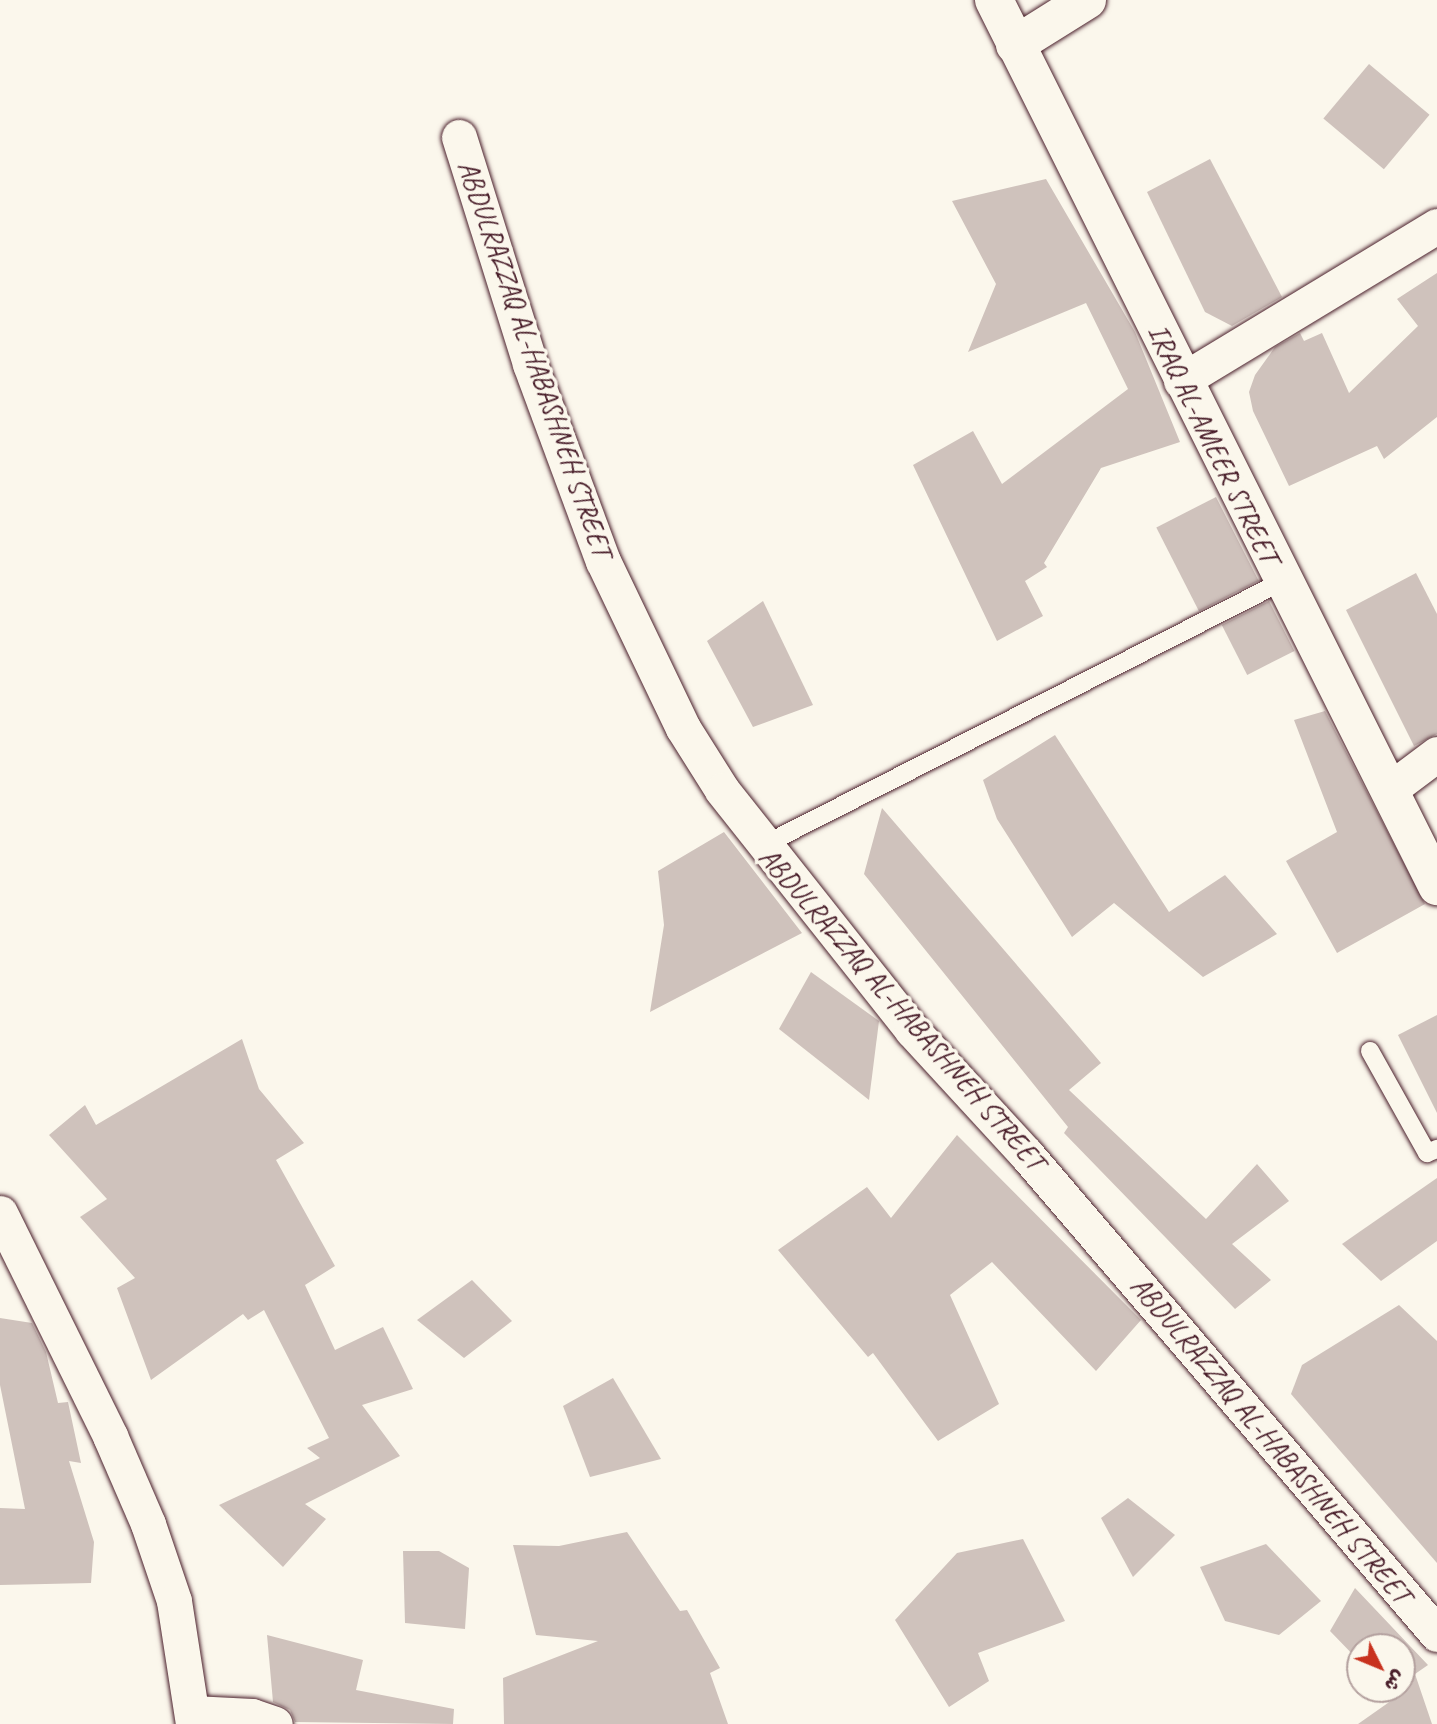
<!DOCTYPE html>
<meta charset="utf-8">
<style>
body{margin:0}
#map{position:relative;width:1437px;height:1724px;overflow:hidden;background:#fbf7ec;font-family:Caveat,"Playpen Sans Arabic",sans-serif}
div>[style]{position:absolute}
.building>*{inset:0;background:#cfc2bc;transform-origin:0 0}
.roads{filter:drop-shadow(0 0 2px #4a1f2b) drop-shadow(0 0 2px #4a1f2b)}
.service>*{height:18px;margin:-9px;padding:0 9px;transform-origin:9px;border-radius:9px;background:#fbf7ec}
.minor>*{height:35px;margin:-17.5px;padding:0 17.5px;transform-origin:17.5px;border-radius:17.5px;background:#fbf7ec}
.secondary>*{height:38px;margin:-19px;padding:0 19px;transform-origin:19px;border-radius:19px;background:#fbf7ec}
span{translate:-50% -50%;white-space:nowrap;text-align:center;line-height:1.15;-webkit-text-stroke:7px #fbf7ec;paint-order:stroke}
.street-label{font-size:28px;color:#4a1f2b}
.north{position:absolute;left:1346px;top:1633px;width:70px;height:70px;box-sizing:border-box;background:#fbf7ec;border:2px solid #b4a19f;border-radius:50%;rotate:133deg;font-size:19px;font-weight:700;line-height:28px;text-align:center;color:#4a1f2b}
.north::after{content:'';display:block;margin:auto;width:24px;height:32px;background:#c8321e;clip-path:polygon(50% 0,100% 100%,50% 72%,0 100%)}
</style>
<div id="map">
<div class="building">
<i style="left:1369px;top:64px;width:79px;height:71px;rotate:40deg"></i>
<i style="clip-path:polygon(1210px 159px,1282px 297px,1232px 326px,1205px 312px,1147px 192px)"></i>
<i style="clip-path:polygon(1046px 179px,1135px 332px,1180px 442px,1101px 468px,1044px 563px,1047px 567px,1025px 581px,1043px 616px,997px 641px,913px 465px,973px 431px,1002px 484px,1128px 389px,1086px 303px,968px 352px,996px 284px,952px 201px)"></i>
<i style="clip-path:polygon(1437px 273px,1437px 417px,1384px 459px,1377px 446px,1289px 486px,1253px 411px,1249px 392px,1255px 375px,1275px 347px,1300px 333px,1304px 341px,1322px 333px,1349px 393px,1418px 326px,1397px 299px)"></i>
<i style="left:1216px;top:497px;width:94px;height:67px;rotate:63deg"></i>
<i style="clip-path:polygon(1416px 573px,1437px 614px,1437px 734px,1414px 746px,1346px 610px)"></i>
<i style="clip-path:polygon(763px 601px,813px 705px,753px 727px,707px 641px)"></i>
<i style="left:1269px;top:601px;width:56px;height:53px;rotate:63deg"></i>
<i style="clip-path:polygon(1325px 711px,1425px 904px,1337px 953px,1286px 861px,1337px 832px,1294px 720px)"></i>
<i style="clip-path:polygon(1055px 735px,1169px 912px,1225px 875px,1277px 934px,1203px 977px,1114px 903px,1072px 937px,997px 819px,983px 780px)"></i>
<i style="clip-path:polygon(882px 808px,1101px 1063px,1069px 1090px,1206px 1219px,1257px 1164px,1289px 1201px,1232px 1244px,1271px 1280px,1235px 1309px,1064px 1133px,1068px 1127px,864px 874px)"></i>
<i style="clip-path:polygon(724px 832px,802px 933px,650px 1012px,664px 925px,658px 871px)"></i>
<i style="clip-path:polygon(811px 972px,879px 1021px,869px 1100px,779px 1029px)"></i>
<i style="clip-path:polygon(1437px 1015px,1437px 1113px,1398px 1035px)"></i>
<i style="clip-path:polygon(242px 1039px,259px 1089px,304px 1143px,276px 1160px,335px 1266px,305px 1285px,335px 1350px,383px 1327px,413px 1389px,362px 1405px,400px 1456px,305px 1504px,326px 1519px,283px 1567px,219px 1505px,320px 1458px,307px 1448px,329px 1438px,264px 1310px,248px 1320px,243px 1314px,151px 1380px,117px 1288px,135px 1278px,80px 1217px,107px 1199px,49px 1135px,85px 1105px,96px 1125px)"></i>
<i style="clip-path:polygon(957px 1135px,1141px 1320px,1096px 1371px,992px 1262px,950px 1295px,999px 1404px,938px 1441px,873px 1353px,868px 1357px,778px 1250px,867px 1187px,891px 1218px)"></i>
<i style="clip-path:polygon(1437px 1178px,1437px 1241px,1381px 1281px,1342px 1244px)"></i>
<i style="clip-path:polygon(472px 1280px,512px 1321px,464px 1358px,417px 1320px)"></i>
<i style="clip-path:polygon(1399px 1305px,1437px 1341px,1437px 1563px,1291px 1394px,1302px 1365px)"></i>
<i style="clip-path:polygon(0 1318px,32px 1323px,46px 1352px,58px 1403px,68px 1402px,81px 1463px,69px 1461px,94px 1542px,91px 1583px,0 1585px,0 1508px,25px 1509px,0 1385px)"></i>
<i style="clip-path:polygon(613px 1378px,661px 1459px,590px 1477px,563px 1406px)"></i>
<i style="clip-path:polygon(1128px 1498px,1175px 1535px,1133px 1577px,1101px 1518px)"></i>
<i style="clip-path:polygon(627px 1532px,680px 1611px,687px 1610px,720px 1668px,710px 1673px,728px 1724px,504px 1724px,503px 1678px,598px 1641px,536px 1635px,513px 1545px,559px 1546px)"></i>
<i style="clip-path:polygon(1023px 1539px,1065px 1621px,978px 1653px,989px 1681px,949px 1707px,895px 1620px,957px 1553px)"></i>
<i style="clip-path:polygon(1266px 1544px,1321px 1601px,1279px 1635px,1225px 1621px,1200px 1567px)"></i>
<i style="clip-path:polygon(403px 1551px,439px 1551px,469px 1568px,465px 1629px,405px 1623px)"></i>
<i style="clip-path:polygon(1355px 1588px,1428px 1665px,1415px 1674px,1432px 1724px,1358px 1724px,1395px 1698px,1386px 1689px,1402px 1689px,1402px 1647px,1360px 1647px,1360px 1662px,1330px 1631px)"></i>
<i style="clip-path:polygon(267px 1635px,363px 1660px,356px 1690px,454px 1709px,453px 1724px,295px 1722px,290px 1710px,273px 1702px)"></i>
</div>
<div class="roads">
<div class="service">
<i style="left:762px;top:846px;width:582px;rotate:-26.96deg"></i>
<i style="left:1370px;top:1051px;width:117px;rotate:60.8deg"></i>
<i style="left:1427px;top:1153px;width:11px;rotate:-22deg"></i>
</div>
<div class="minor">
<i style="left:459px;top:137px;width:238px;rotate:72.6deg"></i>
<i style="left:530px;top:364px;width:210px;rotate:69.7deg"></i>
<i style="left:603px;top:561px;width:185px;rotate:64.4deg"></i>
<i style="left:683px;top:728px;width:73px;rotate:57.8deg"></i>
<i style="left:722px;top:790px;width:306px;rotate:51.6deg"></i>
<i style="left:912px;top:1030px;width:168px;rotate:47.4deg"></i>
<i style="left:1026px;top:1154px;width:632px;rotate:49.43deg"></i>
<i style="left:1181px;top:381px;width:299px;rotate:-31.2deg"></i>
<i style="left:1389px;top:790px;width:60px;rotate:-36.9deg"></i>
<i style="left:0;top:1213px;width:249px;rotate:63.7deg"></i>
<i style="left:110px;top:1436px;width:96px;rotate:66.6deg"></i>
<i style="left:148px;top:1524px;width:81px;rotate:71.3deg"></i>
<i style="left:174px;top:1601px;width:124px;rotate:81.2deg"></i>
<i style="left:192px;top:1713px;width:60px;rotate:2.9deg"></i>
<i style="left:252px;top:1716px;width:24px;rotate:19deg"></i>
</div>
<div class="secondary">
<i style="left:994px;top:0;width:991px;rotate:63.43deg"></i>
<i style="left:1015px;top:45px;width:85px;rotate:-32deg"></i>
</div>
</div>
<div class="street-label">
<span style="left:535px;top:359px;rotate:71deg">ABDULRAZZAQ AL-HABASHNEH STREET</span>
<span style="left:1213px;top:444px;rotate:64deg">IRAQ AL-AMEER STREET</span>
<span style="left:902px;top:1009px;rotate:49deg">ABDULRAZZAQ AL-HABASHNEH STREET</span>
<span style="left:1271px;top:1440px;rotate:50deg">ABDULRAZZAQ AL-HABASHNEH STREET</span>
</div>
<div class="north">ش</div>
</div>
